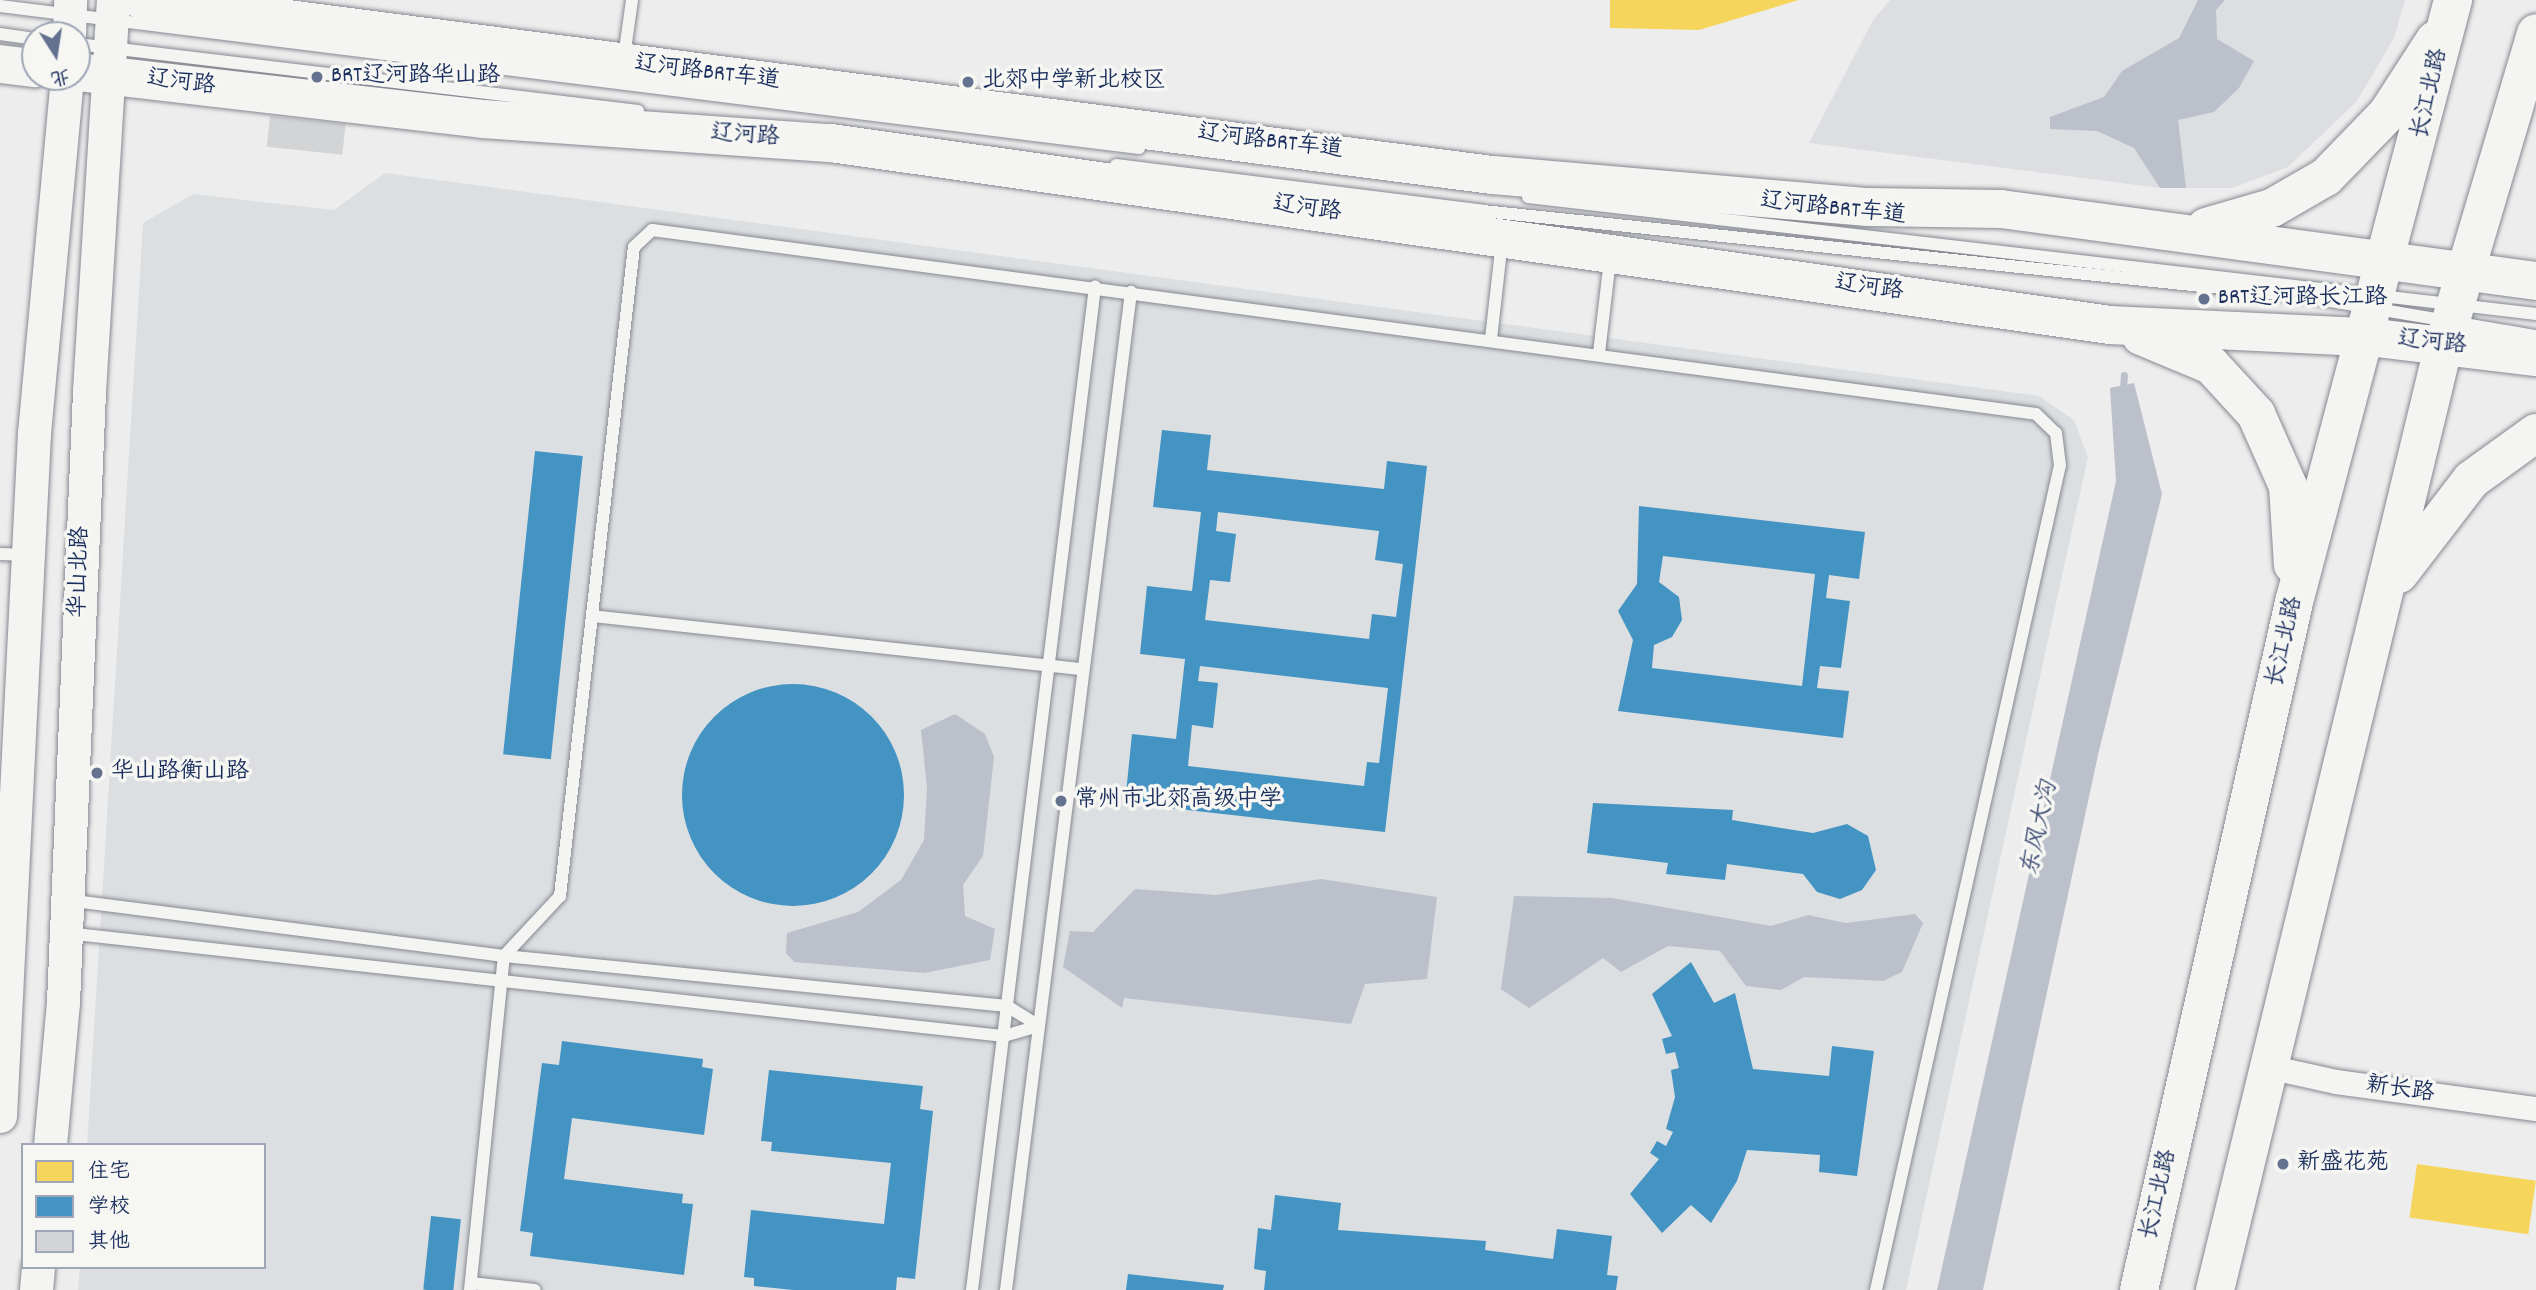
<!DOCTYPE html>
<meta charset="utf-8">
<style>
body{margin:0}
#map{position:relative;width:2536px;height:1290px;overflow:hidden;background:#ededed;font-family:Dekko,"LXGW WenKai TC",sans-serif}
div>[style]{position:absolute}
.built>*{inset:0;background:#dcdfe1}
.green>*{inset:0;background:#dcdee1;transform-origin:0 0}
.water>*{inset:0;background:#bbc0cb}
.homes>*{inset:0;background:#f6d55c;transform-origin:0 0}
.schools>*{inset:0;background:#4393c3;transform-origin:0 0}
.round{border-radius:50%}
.stream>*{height:7px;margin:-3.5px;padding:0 3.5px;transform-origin:3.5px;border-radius:3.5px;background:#bbc0cb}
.building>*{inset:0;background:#d3d4d6;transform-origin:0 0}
.roads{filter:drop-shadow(0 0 2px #868992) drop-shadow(0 0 2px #868992)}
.service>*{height:12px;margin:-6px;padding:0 6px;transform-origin:6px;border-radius:6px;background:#f4f4f2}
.minor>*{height:24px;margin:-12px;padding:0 12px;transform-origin:12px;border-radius:12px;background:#f4f4f2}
.secondary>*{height:33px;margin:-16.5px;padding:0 16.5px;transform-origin:16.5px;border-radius:16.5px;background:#f4f4f2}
.primary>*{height:38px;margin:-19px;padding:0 19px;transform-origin:19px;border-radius:19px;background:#f4f4f2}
.dots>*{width:19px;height:19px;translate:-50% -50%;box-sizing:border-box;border:4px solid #f6f6f2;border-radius:50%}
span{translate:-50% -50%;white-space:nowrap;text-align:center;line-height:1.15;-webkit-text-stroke:7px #f6f6f2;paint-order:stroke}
.street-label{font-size:23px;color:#1b2f5e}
.poi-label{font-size:23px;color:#1b2f5e}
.left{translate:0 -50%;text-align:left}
.water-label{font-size:24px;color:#44547a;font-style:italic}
.legend{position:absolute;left:21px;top:1143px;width:245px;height:126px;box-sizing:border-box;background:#f6f6f2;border:2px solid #9ea6b7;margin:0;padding:9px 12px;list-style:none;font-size:21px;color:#1b2f5e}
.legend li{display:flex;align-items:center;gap:14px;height:35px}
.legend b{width:35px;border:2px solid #9ea6b7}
.north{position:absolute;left:21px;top:21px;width:70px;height:70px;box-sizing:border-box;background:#f6f6f2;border:2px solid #9ea6b7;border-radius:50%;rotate:168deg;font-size:19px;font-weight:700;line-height:28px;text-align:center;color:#1b2f5e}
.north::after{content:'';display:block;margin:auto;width:24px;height:32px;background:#647290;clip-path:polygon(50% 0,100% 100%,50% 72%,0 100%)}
</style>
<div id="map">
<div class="built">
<i style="clip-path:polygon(385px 173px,2039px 396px,2074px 420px,2088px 457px,1906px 1290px,78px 1290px,80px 1267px,264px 1267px,264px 1145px,87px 1145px,143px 223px,193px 194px,334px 210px)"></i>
</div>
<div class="green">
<i style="clip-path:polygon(1890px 0,2405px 0,2394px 38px,2357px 101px,2288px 167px,2232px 188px,2160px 188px,1809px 143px,1873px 20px)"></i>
<i style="left:682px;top:256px;width:316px;height:328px;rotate:7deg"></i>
<i style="clip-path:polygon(347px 257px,393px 266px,446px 293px,500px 351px,504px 329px,541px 333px,473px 883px,433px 877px,435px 861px,400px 886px,354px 906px,301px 907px,234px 895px,187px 868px,156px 824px,136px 773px,130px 721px,166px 400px,194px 338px,235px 297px,286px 267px)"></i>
<i style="clip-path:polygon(137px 974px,418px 1009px,451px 1018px,474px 1040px,484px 1062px,455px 1290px,122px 1290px,123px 1267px,264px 1267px,264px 1145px,129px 1145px)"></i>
</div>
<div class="water">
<i style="clip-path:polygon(2198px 0,2225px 0,2216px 10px,2217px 39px,2254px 61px,2239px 88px,2214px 112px,2178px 120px,2186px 188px,2160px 188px,2134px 148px,2097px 131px,2050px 129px,2050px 117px,2104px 97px,2122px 71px,2179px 38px)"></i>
<i style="clip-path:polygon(2134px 383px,2162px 494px,2098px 755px,1983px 1290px,1937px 1290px,2116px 481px,2110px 388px)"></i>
<i style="clip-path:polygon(955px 714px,985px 734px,994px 757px,983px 856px,963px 885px,965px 916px,995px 929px,990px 960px,924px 973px,794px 962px,786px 953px,787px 933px,858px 912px,901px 880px,924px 840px,927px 787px,921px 730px)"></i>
<i style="clip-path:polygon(1321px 879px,1437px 897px,1427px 979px,1365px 984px,1351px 1024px,1124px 998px,1122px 1008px,1063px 967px,1070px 931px,1093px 932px,1135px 889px,1216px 895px)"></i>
<i style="clip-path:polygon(1514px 896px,1612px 898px,1771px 926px,1808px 915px,1846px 923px,1915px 914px,1923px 923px,1902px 972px,1883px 981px,1804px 977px,1781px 990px,1746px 986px,1720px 951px,1668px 946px,1621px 972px,1603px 958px,1529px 1008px,1501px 989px)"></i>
</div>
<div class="homes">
<i style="clip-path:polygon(1610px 0,1799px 0,1699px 30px,1610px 28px)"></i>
<i style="left:2417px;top:1164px;width:120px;height:54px;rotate:8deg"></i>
</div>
<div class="schools">
<i style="clip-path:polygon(evenodd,1162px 430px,1211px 435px,1207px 470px,1384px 489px,1387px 461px,1427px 466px,1385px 832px,1125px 803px,1132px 734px,1176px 739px,1185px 659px,1140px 654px,1147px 586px,1192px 591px,1201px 512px,1153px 507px,1162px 430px,1218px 512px,1379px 531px,1375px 560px,1403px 564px,1396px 617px,1372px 614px,1369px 639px,1205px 620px,1210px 580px,1230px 582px,1236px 534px,1216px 531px,1218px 512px,1162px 430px,1200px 666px,1388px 688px,1379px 763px,1367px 762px,1364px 786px,1188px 766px,1192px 725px,1213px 728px,1218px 683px,1198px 681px,1200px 666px)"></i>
<i style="left:535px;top:451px;width:48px;height:305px;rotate:6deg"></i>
<i style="clip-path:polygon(evenodd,1639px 506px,1865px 532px,1859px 579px,1829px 575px,1826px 598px,1850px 601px,1841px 668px,1820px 666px,1817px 688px,1849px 691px,1843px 738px,1618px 711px,1633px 640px,1618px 611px,1637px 584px,1639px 506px,1663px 556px,1815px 574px,1802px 686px,1652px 668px,1654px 645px,1672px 637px,1682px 620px,1679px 597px,1659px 582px,1663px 556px)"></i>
<i class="round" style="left:682px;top:684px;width:222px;height:222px"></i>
<i style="clip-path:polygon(1593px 803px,1733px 810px,1732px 820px,1813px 833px,1847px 824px,1868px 836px,1876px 870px,1862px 890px,1840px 899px,1817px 892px,1803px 874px,1727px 864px,1725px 880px,1666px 874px,1668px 863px,1587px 853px)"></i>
<i style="clip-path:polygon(1691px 962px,1714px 1003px,1735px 993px,1753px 1069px,1829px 1076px,1832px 1046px,1874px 1051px,1857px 1176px,1819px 1172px,1820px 1155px,1747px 1150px,1737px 1181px,1711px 1223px,1691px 1205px,1662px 1233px,1630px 1194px,1659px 1159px,1650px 1153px,1657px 1141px,1666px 1146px,1673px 1132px,1666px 1129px,1675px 1097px,1671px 1070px,1679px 1068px,1675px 1052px,1666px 1054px,1662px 1039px,1672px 1036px,1652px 994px)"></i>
<i style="clip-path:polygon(562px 1041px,703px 1059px,702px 1067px,713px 1069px,704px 1135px,572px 1118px,564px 1179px,683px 1194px,682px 1203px,693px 1204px,684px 1275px,530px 1256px,533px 1233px,520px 1231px,542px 1063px,559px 1065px)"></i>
<i style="clip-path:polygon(769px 1070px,923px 1086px,920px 1109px,933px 1111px,915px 1279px,897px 1277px,896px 1290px,793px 1290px,754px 1286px,754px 1278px,744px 1277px,751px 1210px,884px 1224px,891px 1163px,771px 1151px,772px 1142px,761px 1141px)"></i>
<i style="clip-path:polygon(1275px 1195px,1341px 1203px,1338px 1230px,1486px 1241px,1485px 1250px,1553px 1259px,1557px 1229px,1612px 1236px,1607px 1275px,1618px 1276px,1616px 1290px,1264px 1290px,1266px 1271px,1254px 1269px,1258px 1228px,1271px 1230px)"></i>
<i style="left:431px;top:1216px;width:30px;height:74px;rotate:6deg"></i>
<i style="clip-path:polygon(1128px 1274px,1224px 1285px,1223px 1290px,1126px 1290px)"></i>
</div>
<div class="stream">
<i style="left:2123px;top:392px;width:17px;rotate:-87deg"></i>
</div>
<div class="building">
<i style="left:270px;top:116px;width:76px;height:31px;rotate:6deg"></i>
</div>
<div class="roads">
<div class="service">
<i style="left:0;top:6px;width:1148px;rotate:7.11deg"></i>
<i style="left:0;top:34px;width:35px;rotate:8deg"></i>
<i style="left:77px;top:44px;width:565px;rotate:6.81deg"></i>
<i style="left:624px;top:57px;width:58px;rotate:-82deg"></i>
<i style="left:1116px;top:165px;width:370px;rotate:7.1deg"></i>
<i style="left:1483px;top:211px;width:828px;rotate:5.96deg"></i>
<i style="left:2307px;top:297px;width:232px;rotate:9.7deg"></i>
<i style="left:1528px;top:197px;width:1015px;rotate:6.62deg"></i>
<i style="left:1491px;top:339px;width:99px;rotate:-83.6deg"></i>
<i style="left:1599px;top:353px;width:95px;rotate:-83.3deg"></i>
<i style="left:0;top:554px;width:28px;rotate:2deg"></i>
<i style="left:592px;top:616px;width:494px;rotate:6.2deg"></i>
<i style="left:66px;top:933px;width:944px;rotate:6.27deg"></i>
<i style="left:1004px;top:1036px;width:36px;rotate:-16deg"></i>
<i style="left:1039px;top:1026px;width:38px;rotate:-148deg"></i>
<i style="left:1007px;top:1006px;width:505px;rotate:-174.32deg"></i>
<i style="left:504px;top:956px;width:441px;rotate:-172.7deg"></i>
<i style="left:471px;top:1283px;width:64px;rotate:6.2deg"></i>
<i style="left:470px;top:1290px;width:336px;rotate:-84.2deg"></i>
<i style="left:504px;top:956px;width:82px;rotate:-47deg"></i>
<i style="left:560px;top:896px;width:653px;rotate:-83.5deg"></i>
<i style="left:634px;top:247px;width:25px;rotate:-43deg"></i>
<i style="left:652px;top:230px;width:1396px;rotate:7.57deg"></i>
<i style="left:2036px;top:414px;width:28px;rotate:44deg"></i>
<i style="left:2056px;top:433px;width:32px;rotate:83deg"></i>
<i style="left:2060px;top:465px;width:845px;rotate:102.57deg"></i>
<i style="left:972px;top:1290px;width:1011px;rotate:-83.01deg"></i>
<i style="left:1006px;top:1290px;width:1006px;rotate:-82.86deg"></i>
</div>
<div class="minor">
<i style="left:2264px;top:1066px;width:74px;rotate:12.5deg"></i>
<i style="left:2336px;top:1082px;width:202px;rotate:7.7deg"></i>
</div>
<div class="secondary">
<i style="left:69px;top:35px;width:35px;rotate:-88deg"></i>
<i style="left:0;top:1116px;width:684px;rotate:-87.15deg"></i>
<i style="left:34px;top:433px;width:358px;rotate:-84.7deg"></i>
<i style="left:50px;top:1145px;width:144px;rotate:-84.8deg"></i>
<i style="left:63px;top:1002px;width:612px;rotate:-87.56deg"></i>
<i style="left:89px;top:391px;width:392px;rotate:-86.5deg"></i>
<i style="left:36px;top:1290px;width:23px;rotate:-85deg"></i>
</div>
<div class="primary">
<i style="left:141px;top:0;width:1363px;rotate:7.38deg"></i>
<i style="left:1493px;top:175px;width:376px;rotate:4.9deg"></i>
<i style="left:1868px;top:207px;width:133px;rotate:0.9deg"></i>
<i style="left:2001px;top:209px;width:540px;rotate:7.66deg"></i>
<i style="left:0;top:64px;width:35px;rotate:7deg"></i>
<i style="left:77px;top:72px;width:410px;rotate:6.6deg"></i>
<i style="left:484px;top:119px;width:348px;rotate:4deg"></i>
<i style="left:831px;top:143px;width:1292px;rotate:8.1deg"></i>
<i style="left:2110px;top:325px;width:258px;rotate:2.7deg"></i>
<i style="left:2368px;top:337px;width:169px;rotate:6.8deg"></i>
<i style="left:2206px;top:227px;width:69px;rotate:-16.1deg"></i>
<i style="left:2272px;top:208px;width:62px;rotate:-29.9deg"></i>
<i style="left:2326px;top:177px;width:88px;rotate:-45.9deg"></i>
<i style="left:2387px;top:114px;width:88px;rotate:-57deg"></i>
<i style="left:2141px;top:336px;width:76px;rotate:22.5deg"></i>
<i style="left:2211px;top:365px;width:67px;rotate:47.4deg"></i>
<i style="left:2256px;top:414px;width:79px;rotate:66deg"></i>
<i style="left:2288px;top:486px;width:79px;rotate:86.4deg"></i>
<i style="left:2399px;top:574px;width:118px;rotate:-52.5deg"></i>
<i style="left:2471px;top:480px;width:80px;rotate:-35.9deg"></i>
<i style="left:2139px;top:1290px;width:705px;rotate:-77.3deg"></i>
<i style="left:2294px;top:602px;width:623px;rotate:-75.2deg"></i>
<i style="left:2215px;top:1290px;width:973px;rotate:-76.39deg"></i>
<i style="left:2444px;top:344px;width:324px;rotate:-73.5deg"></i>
</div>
</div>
<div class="dots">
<i style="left:317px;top:77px;background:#647290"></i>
<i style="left:968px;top:82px;background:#647290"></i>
<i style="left:2204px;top:299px;background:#647290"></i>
<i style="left:97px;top:773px;background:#647290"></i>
<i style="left:1061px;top:801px;background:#647290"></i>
<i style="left:2283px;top:1164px;background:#647290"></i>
</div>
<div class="street-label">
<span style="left:707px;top:74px;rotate:7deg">辽河路BRT车道</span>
<span style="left:181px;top:84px;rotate:7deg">辽河路</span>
<span style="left:2431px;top:94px;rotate:-77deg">长江北路</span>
<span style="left:745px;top:137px;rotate:4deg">辽河路</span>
<span style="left:1270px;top:143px;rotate:7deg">辽河路BRT车道</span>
<span style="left:1307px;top:210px;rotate:8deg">辽河路</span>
<span style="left:1833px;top:210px;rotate:6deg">辽河路BRT车道</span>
<span style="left:1869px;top:289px;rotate:8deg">辽河路</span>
<span style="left:2432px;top:344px;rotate:6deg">辽河路</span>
<span style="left:81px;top:572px;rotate:-88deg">华山北路</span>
<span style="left:2286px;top:642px;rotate:-77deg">长江北路</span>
<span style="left:2400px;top:1091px;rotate:8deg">新长路</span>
<span style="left:2160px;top:1195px;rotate:-77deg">长江北路</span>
</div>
<div class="poi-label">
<span class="left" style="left:331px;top:77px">BRT辽河路华山路</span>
<span class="left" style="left:982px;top:82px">北郊中学新北校区</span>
<span class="left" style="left:2218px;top:299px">BRT辽河路长江路</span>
<span class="left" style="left:111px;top:773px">华山路衡山路</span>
<span class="left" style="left:1075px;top:801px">常州市北郊高级中学</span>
<span class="left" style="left:2297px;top:1164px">新盛花苑</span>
</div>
<div class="water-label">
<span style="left:2041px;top:829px;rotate:-78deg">东风大沟</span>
</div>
<ul class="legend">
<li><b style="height:19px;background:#f6d55c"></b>住宅</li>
<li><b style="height:19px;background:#4393c3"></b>学校</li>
<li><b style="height:19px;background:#d3d4d6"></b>其他</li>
</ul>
<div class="north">北</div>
</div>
